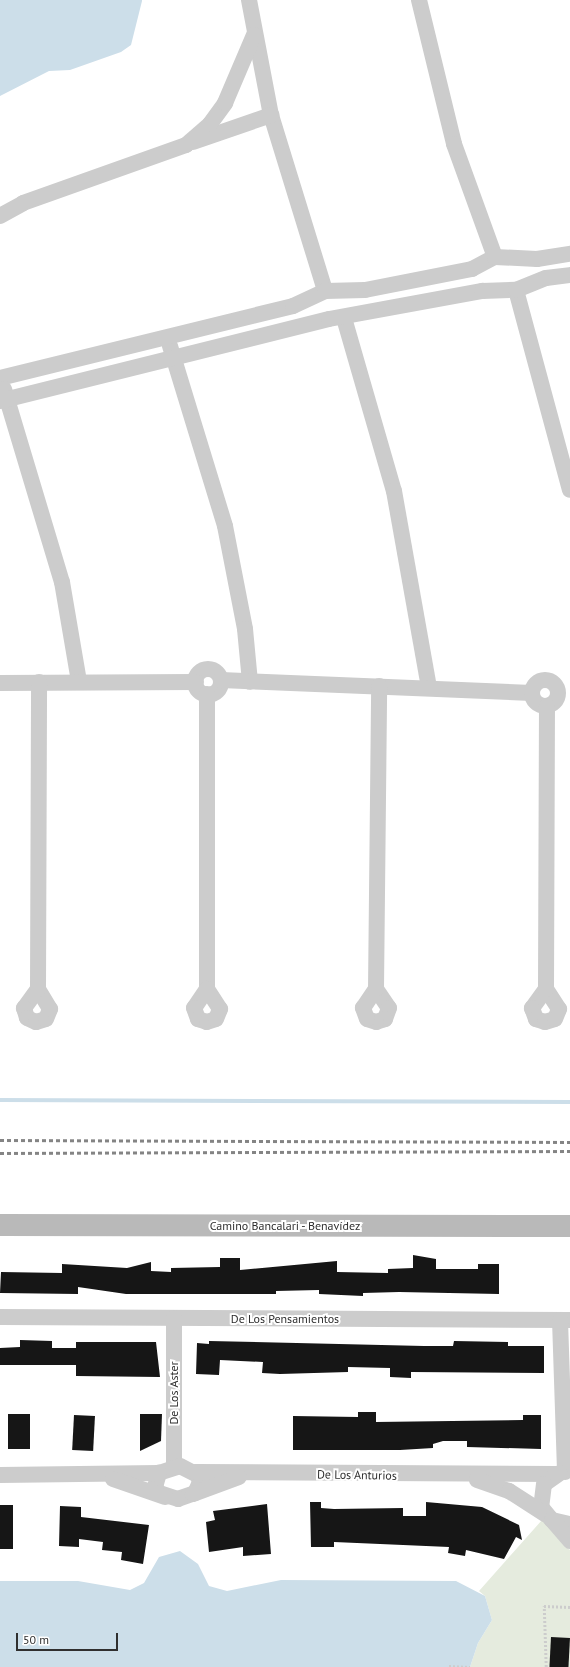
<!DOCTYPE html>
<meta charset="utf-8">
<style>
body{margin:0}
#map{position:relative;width:570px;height:1667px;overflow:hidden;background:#fff;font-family:"PT Sans",sans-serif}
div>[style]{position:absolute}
.green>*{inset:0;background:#e5ebde}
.water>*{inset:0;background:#ccdee9}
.stream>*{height:4px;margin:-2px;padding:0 2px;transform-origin:2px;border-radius:2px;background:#ccdee9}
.building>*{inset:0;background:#161616;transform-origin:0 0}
.path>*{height:2.5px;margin-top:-1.25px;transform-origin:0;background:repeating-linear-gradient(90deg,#ccc 0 2px,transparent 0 4px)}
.minor>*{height:16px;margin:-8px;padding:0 8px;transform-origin:8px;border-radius:8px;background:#ccc}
.minor>.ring{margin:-8px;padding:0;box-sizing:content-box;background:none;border:16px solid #ccc;border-radius:50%}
.secondary>*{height:22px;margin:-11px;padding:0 11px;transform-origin:11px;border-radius:11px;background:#b9b9b9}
.rail>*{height:3px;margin-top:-1.5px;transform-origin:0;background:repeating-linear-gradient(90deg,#848484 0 4px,transparent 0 7px)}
span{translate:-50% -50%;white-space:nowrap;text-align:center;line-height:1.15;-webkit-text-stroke:4px #fff;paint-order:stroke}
.street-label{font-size:12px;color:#2f2f2f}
.scale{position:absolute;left:16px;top:1633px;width:102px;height:18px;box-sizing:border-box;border:2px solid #2f2f2f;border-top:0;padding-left:5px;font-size:12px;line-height:14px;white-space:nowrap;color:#2f2f2f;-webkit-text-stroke:3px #fff;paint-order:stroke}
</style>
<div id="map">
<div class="green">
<i style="clip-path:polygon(542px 1520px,570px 1550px,570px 1667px,470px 1667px,478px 1643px,492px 1620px,485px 1596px,479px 1591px)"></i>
</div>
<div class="water">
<i style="clip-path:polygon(0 0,142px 0,142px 1px,131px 45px,121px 52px,70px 70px,49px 71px,0 96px)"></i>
<i style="clip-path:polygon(180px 1551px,198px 1564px,209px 1586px,227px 1591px,281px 1580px,456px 1581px,485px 1596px,492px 1620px,478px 1643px,470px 1667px,0 1667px,0 1581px,78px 1581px,130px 1590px,144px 1583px,159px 1557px)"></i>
</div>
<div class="stream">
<i style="left:0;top:1100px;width:570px;rotate:0.2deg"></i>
</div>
<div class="building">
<i style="clip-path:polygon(413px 1255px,436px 1259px,436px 1269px,478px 1269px,478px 1264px,499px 1264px,499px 1294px,399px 1292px,363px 1293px,363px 1296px,319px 1294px,319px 1290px,276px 1291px,276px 1294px,126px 1294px,78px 1287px,78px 1294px,0 1293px,1px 1272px,62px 1273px,62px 1264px,127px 1268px,151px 1262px,151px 1271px,171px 1272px,171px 1268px,220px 1267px,220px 1258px,240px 1258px,240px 1270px,337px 1261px,337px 1272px,388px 1273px,388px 1269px,413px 1268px)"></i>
<i style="clip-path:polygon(20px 1340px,52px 1341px,52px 1348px,76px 1348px,76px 1342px,156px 1342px,160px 1377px,76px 1376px,76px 1365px,0 1365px,0 1348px,20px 1347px)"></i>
<i style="clip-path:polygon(209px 1341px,424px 1346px,453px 1346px,454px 1341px,508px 1342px,508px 1346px,544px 1346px,544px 1373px,411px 1372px,411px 1378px,390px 1377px,390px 1368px,348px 1367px,348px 1372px,280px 1374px,262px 1373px,263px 1362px,220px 1360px,219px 1375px,196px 1374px,197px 1343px,209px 1344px)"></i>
<i style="clip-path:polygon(358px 1412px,376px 1412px,376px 1422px,523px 1420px,523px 1415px,541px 1415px,541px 1449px,467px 1447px,467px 1441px,443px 1441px,433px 1444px,433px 1448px,400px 1450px,293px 1450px,293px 1416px,358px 1417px)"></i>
<i style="left:30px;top:1414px;width:35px;height:22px;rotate:90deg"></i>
<i style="clip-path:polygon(140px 1414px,162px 1414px,161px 1441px,140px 1451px)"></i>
<i style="left:74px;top:1415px;width:21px;height:35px;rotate:3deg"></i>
<i style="clip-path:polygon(310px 1502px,321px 1502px,321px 1508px,334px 1509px,403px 1508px,403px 1516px,426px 1516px,426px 1502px,482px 1507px,519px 1525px,522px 1540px,516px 1537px,504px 1559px,466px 1550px,465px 1556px,448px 1553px,449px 1547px,334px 1542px,334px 1547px,311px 1547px)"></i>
<i style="clip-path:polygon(267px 1504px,271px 1554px,243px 1556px,243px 1547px,209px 1552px,206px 1522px,215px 1520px,213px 1511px)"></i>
<i style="left:0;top:1505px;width:13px;height:44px"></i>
<i style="clip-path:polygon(60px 1506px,81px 1507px,81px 1517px,149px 1525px,143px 1564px,121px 1560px,122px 1552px,102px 1550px,103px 1542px,79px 1539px,79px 1547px,59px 1546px)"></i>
<i style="left:551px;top:1637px;width:19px;height:30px;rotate:3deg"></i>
</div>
<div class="path">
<i style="left:449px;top:1666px;width:21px;rotate:3deg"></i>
<i style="left:546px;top:1667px;width:61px;rotate:-91.9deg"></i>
<i style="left:544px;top:1606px;width:26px;rotate:2deg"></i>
</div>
<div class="minor">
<i style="left:249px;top:0;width:117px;rotate:79.2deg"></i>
<i style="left:271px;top:115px;width:184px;rotate:72.9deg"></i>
<i style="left:419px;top:0;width:148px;rotate:76.3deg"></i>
<i style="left:454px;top:144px;width:120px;rotate:70.1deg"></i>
<i style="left:193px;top:142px;width:83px;rotate:-19.1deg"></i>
<i style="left:0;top:216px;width:26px;rotate:-29deg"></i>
<i style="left:23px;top:203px;width:173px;rotate:-19.6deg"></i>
<i style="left:186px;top:145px;width:32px;rotate:-41deg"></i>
<i style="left:210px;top:124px;width:26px;rotate:-54deg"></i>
<i style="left:225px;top:103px;width:74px;rotate:-66.9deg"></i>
<i style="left:516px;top:290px;width:207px;rotate:74.9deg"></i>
<i style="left:344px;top:318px;width:180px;rotate:73.9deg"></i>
<i style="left:394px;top:491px;width:199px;rotate:79.9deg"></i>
<i style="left:170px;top:346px;width:188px;rotate:73deg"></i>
<i style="left:225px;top:526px;width:105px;rotate:79deg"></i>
<i style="left:245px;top:629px;width:53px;rotate:84.6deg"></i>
<i style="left:0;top:378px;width:302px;rotate:-13.8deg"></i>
<i style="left:293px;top:306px;width:35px;rotate:-25deg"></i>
<i style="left:325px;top:291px;width:40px;rotate:-1.4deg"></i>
<i style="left:365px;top:290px;width:109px;rotate:-11.1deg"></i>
<i style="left:472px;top:269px;width:26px;rotate:-28deg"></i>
<i style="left:495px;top:257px;width:42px;rotate:2.7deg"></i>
<i style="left:537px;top:259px;width:33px;rotate:-9deg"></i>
<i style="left:4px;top:389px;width:202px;rotate:73.3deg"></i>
<i style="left:62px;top:582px;width:100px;rotate:80.3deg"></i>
<i style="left:0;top:401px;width:339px;rotate:-14deg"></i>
<i style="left:329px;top:319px;width:156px;rotate:-10.4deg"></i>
<i style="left:482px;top:291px;width:34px;rotate:-2deg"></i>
<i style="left:516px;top:290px;width:32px;rotate:-22deg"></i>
<i style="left:546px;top:278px;width:24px;rotate:-7deg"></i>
<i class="ring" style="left:195px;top:669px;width:10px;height:10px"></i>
<i style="left:221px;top:680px;width:311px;rotate:2.4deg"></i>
<i class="ring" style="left:532px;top:680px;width:10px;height:10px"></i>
<i style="left:0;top:683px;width:196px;rotate:-0.3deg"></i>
<i style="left:207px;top:694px;width:295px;rotate:90deg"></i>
<i style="left:207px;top:989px;width:23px;rotate:124deg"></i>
<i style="left:194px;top:1008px;width:12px;rotate:70deg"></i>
<i style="left:198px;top:1019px;width:9px;rotate:18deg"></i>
<i style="left:207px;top:1022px;width:9px;rotate:-18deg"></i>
<i style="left:216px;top:1019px;width:11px;rotate:-68deg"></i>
<i style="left:220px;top:1009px;width:24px;rotate:-123deg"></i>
<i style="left:38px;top:989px;width:24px;rotate:126deg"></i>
<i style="left:24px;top:1008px;width:10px;rotate:73deg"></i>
<i style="left:27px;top:1018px;width:10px;rotate:24deg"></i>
<i style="left:36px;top:1022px;width:10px;rotate:-17deg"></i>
<i style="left:46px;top:1019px;width:11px;rotate:-68deg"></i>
<i style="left:50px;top:1009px;width:23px;rotate:-121deg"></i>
<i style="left:38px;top:989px;width:307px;rotate:-89.8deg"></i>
<i style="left:376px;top:989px;width:23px;rotate:56deg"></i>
<i style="left:389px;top:1008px;width:12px;rotate:110deg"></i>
<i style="left:385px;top:1019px;width:9px;rotate:162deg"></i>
<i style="left:376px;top:1022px;width:9px;rotate:-162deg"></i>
<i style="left:367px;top:1019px;width:12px;rotate:-110deg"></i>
<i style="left:363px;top:1008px;width:23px;rotate:-56deg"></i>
<i style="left:376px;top:989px;width:303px;rotate:-89.4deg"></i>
<i style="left:546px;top:989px;width:24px;rotate:126deg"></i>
<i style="left:532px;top:1008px;width:12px;rotate:70deg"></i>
<i style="left:536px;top:1019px;width:9px;rotate:18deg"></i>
<i style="left:545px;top:1022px;width:10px;rotate:-17deg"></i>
<i style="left:555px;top:1019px;width:11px;rotate:-68deg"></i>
<i style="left:559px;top:1009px;width:24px;rotate:-123deg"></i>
<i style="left:546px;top:989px;width:283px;rotate:-89.8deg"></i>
<i style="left:0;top:1317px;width:570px;rotate:0.3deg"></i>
<i style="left:174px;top:1318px;width:149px;rotate:90deg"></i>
<i style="left:560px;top:1320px;width:152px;rotate:88.1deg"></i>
<i style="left:180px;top:1466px;width:20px;rotate:27deg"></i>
<i style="left:198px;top:1475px;width:7px;rotate:74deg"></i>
<i style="left:200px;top:1482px;width:12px;rotate:114deg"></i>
<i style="left:195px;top:1493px;width:18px;rotate:161deg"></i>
<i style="left:178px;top:1499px;width:20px;rotate:-162deg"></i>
<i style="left:159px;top:1493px;width:7px;rotate:-124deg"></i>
<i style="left:155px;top:1487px;width:15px;rotate:-74deg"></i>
<i style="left:159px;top:1473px;width:22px;rotate:-18deg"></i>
<i style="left:195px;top:1472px;width:361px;rotate:0.3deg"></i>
<i style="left:560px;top:1473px;width:19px;rotate:145deg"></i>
<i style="left:544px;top:1484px;width:23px;rotate:97deg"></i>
<i style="left:541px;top:1507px;width:17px;rotate:50deg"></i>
<i style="left:552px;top:1520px;width:18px;rotate:13deg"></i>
<i style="left:0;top:1475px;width:159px;rotate:-0.7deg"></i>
<i style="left:113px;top:1479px;width:55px;rotate:19.1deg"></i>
<i style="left:477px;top:1480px;width:34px;rotate:19deg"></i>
<i style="left:509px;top:1491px;width:43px;rotate:32.6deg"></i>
<i style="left:193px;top:1494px;width:49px;rotate:-20.3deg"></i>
<i style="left:552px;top:1520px;width:28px;rotate:49deg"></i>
</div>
<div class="secondary">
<i style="left:0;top:1225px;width:570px;rotate:0.1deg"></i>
</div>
<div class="rail">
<i style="left:0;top:1140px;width:570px;rotate:0.2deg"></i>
<i style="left:0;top:1153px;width:570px;rotate:-0.2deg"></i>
</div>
<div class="street-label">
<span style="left:285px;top:1226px">Camino Bancalari - Benavídez</span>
<span style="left:285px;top:1319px">De Los Pensamientos</span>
<span style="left:174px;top:1393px;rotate:-90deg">De Los Aster</span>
<span style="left:357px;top:1475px;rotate:1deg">De Los Anturios</span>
</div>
<div class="scale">50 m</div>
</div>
